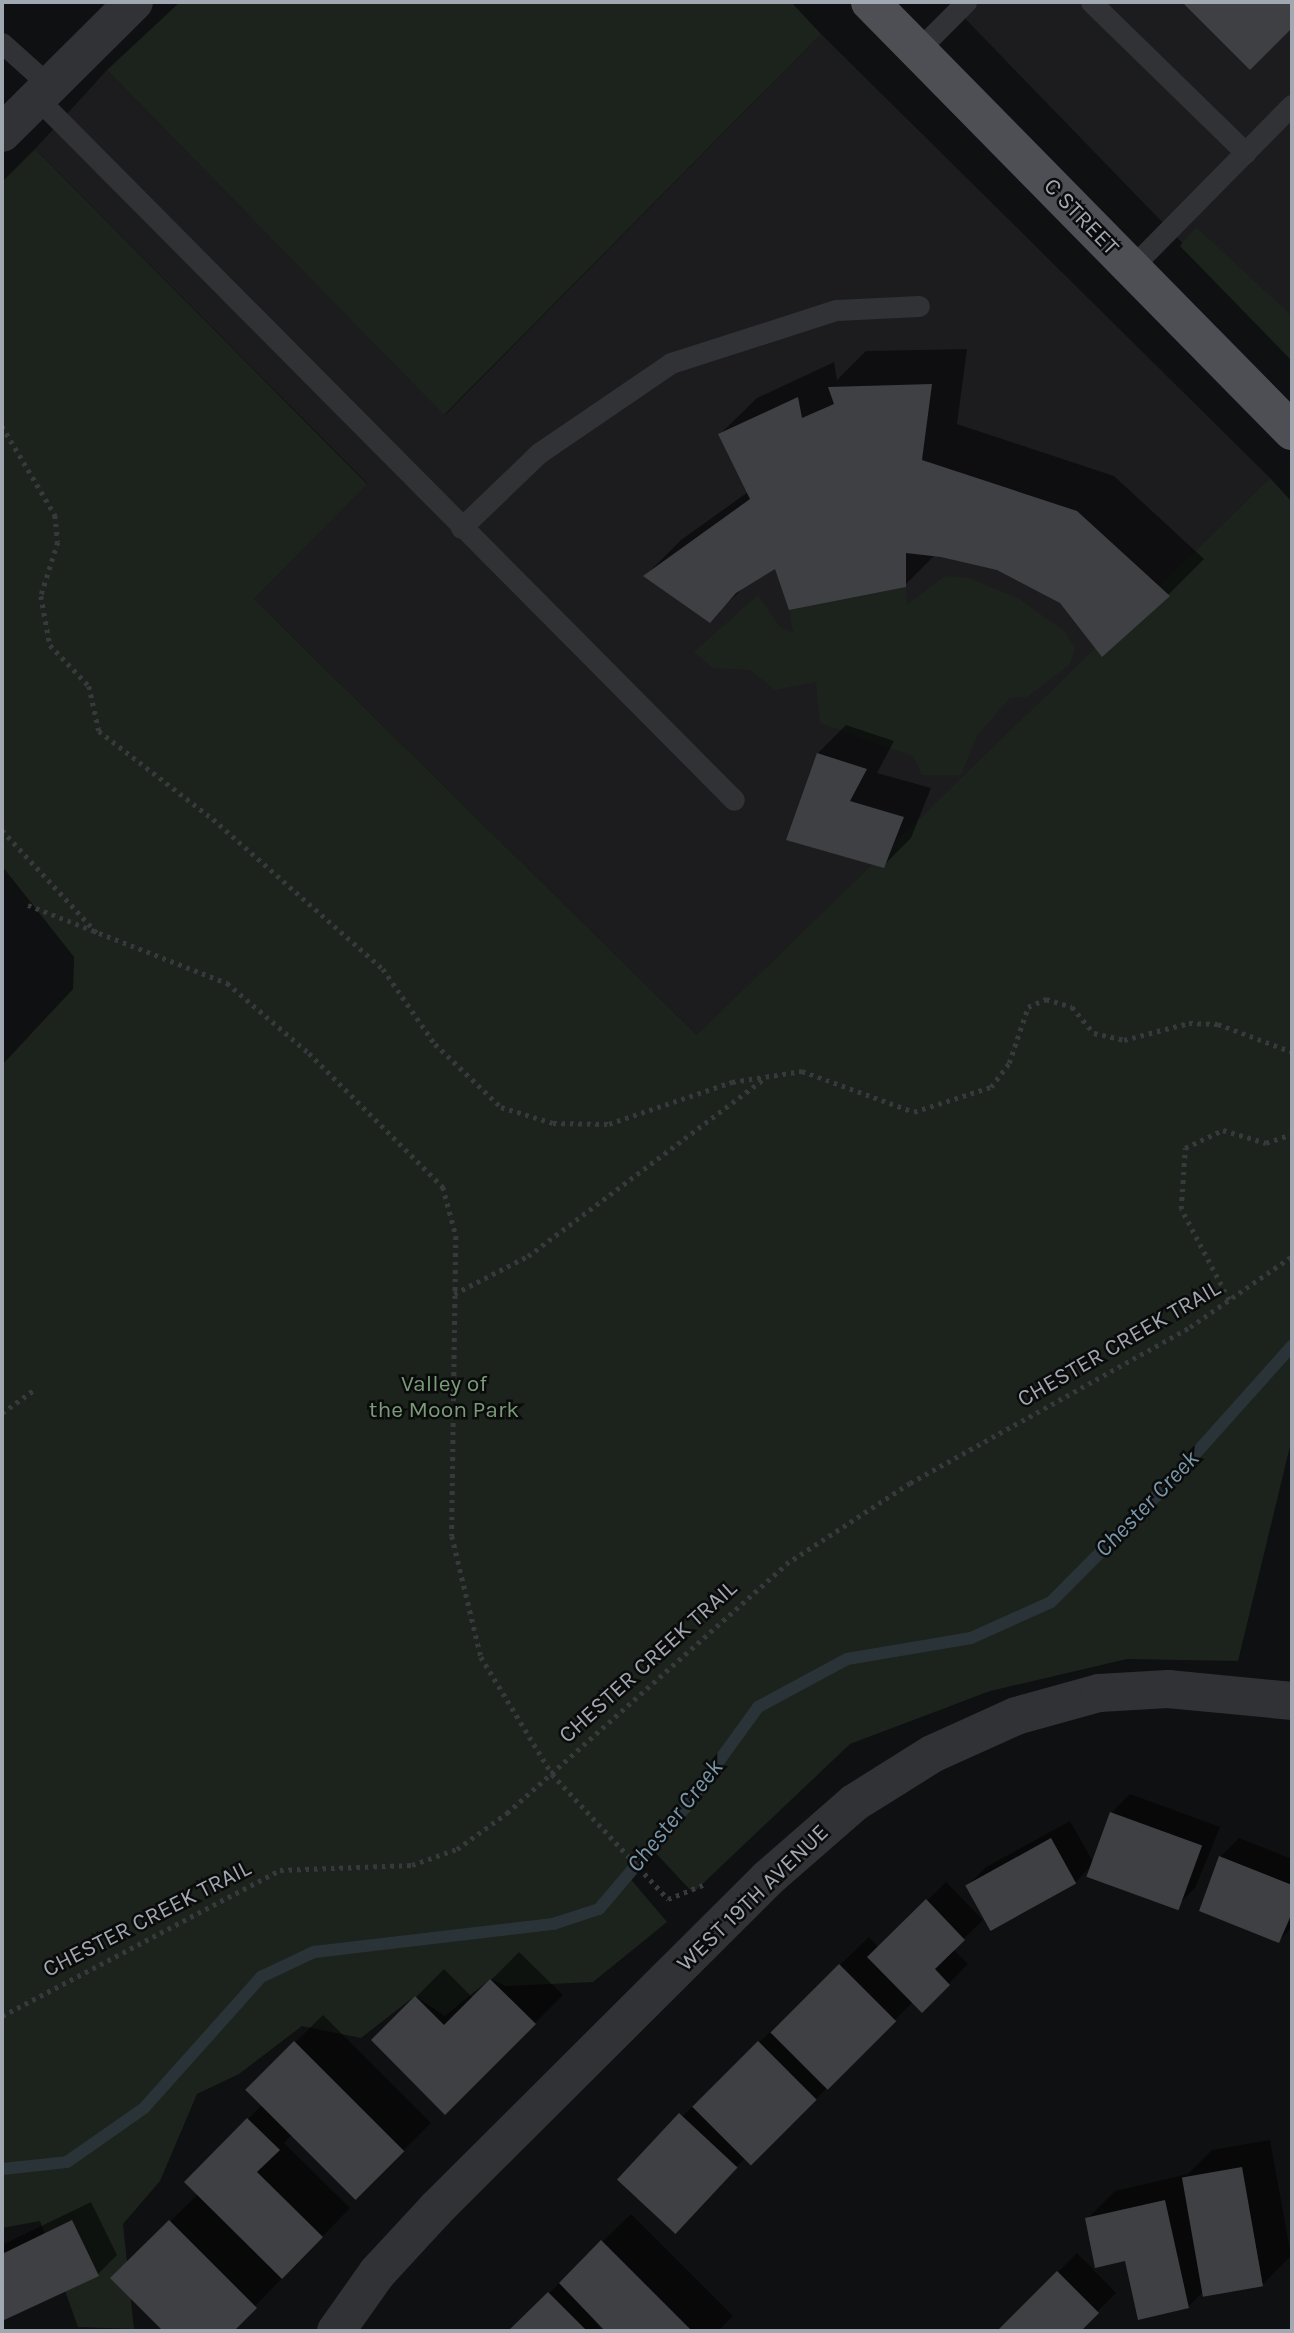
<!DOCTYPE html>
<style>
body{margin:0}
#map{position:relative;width:1294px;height:2333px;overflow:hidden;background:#0f1011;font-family:Karla,sans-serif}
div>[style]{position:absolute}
.built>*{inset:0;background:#1c1c1e}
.green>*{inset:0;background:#1c231c}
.shadow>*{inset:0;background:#0007}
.stream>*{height:12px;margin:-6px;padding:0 6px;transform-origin:6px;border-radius:6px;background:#2a3338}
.building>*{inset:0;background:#3f4044;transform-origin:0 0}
.path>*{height:4.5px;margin-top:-2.25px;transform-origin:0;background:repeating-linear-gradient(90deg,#37393c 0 3.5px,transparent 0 8.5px)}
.service>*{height:21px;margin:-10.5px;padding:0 10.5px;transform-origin:10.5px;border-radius:10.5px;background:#313236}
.minor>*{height:38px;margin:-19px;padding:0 19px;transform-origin:19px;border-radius:19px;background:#313236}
.tertiary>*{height:38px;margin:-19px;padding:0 19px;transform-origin:19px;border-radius:19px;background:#313236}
.primary>*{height:38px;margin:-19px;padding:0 19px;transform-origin:19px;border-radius:19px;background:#4d4f54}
span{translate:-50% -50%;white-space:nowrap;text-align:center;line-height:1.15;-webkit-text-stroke:5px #0b0b0c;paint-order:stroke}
.street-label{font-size:23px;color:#a1a8b1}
.park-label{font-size:23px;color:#7a9b79}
.water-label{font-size:24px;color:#7999ab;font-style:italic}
.frame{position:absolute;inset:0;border:4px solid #a1a8b1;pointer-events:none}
</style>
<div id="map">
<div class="built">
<i style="clip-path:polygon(949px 2px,1292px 2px,1292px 356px)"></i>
<i style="clip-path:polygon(821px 34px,1270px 478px,698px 1036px,254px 599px,367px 483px,35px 149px,107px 70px,445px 415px)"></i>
</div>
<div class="green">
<i style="clip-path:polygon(180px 2px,791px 2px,821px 34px,444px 415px,107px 70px)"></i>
<i style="clip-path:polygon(35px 149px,367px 484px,254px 599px,697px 1035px,1270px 478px,1292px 502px,1292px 1438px,1238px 1661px,1127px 1659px,990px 1691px,850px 1744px,693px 1893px,651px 1848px,628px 1876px,667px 1922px,593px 1982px,506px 1986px,490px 1979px,445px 2016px,415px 1996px,361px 2038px,302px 2026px,239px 2074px,197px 2094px,160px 2181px,123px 2224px,134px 2329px,78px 2327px,40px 2221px,2px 2228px,2px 1065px,73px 989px,74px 957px,2px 866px,2px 182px)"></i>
<i style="clip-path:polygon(1196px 227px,1292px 316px,1292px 361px,1180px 246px)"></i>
<i style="clip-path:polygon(945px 576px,969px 578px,1021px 600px,1065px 632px,1075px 648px,1070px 664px,1027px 697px,1010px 698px,977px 736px,961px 775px,922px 775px,913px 756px,820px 723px,816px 682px,775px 690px,750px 670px,713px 668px,694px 652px,758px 595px,780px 627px,793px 632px,789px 610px,906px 587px,907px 605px)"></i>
</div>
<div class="shadow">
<i style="clip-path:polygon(1185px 2px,1292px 2px,1292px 26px,1250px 68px)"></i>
<i style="clip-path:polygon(967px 349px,957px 424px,1114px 476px,1204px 559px,1168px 595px,1061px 601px,998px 568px,936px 554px,905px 585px,775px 567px,745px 586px,709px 621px,645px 576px,681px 540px,748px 492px,720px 434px,757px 398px,834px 362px,837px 380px,866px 351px)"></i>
<i style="clip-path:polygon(846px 725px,894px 741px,877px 773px,931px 788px,911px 838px,883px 866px,818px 753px)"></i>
<i style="clip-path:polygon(1130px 1794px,1220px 1827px,1195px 1888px,1176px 1907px,1091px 1866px,1075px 1883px,967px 1886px,986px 1867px,1070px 1821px,1093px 1862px,1111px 1813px)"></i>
<i style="clip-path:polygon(1239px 1838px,1292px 1859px,1292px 1927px,1279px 1941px,1220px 1857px)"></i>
<i style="clip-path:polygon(946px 1882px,983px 1920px,953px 1949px,968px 1964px,922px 2011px,913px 2002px,752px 2163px,746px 2157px,701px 2203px,618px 2178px,869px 1937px,879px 1948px)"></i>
<i style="clip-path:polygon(519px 1952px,563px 1995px,445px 2113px,373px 2040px,444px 1969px,473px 1998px)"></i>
<i style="clip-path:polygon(323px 2015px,431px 2123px,355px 2198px,292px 2135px,284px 2143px,350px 2208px,231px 2331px,166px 2331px,113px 2278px,198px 2194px,186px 2182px,262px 2105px,247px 2090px)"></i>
<i style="clip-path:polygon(1270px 2140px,1291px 2256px,1263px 2284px,1204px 2291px,1188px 2307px,1087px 2219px,1115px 2191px,1188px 2174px,1212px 2150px)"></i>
<i style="clip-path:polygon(91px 2202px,117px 2255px,98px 2274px,2px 2319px,2px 2245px)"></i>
<i style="clip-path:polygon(631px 2214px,733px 2316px,718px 2331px,607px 2331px,595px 2319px,602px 2331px,510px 2331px)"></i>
<i style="clip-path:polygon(1077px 2253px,1116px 2293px,1078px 2331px,999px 2331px)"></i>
</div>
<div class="stream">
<i style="left:2px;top:2169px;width:65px;rotate:-6.1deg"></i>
<i style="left:67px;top:2162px;width:94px;rotate:-35deg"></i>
<i style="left:144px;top:2108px;width:176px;rotate:-48.2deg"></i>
<i style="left:261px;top:1977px;width:59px;rotate:-25.3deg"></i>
<i style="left:314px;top:1952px;width:241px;rotate:-6.7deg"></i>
<i style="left:553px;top:1924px;width:48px;rotate:-18.1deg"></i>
<i style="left:599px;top:1909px;width:133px;rotate:-49.6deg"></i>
<i style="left:685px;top:1808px;width:125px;rotate:-54.1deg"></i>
<i style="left:758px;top:1707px;width:101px;rotate:-28.3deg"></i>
<i style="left:847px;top:1659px;width:126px;rotate:-9.6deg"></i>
<i style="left:971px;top:1638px;width:88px;rotate:-24.2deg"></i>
<i style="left:1051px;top:1602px;width:172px;rotate:-45.2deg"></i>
<i style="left:1172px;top:1480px;width:180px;rotate:-48.2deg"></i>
</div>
<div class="building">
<i style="clip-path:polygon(1182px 2px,1292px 2px,1292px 28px,1250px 70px)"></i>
<i style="clip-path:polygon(932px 384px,922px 460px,1077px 511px,1170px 596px,1102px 657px,1060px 603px,997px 570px,941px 557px,906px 553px,906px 587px,789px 610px,775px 569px,736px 593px,710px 623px,643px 576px,750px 499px,718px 434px,798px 397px,802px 418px,834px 404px,828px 387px)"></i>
<i style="clip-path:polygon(817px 753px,867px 769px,850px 801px,904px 817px,884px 868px,786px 840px)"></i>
<i style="left:1110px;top:1812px;width:98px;height:69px;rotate:20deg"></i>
<i style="left:1051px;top:1838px;width:52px;height:98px;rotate:61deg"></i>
<i style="clip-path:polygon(1219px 1856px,1292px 1885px,1292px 1913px,1279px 1943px,1199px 1911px)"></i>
<i style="clip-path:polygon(926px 1899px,965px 1940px,935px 1969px,950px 1985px,922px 2013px,867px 1957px)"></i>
<i style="left:839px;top:1964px;width:81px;height:97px;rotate:45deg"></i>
<i style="clip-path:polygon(490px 1979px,536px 2024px,445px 2115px,371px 2040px,415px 1996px,444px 2025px)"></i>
<i style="left:294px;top:2041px;width:156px;height:69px;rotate:45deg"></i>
<i style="left:758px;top:2041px;width:83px;height:93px;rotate:45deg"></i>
<i style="left:679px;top:2113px;width:80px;height:91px;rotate:43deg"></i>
<i style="clip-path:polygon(247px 2118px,280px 2150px,257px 2172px,323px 2237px,282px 2279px,184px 2182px)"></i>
<i style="left:1242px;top:2167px;width:121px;height:61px;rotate:80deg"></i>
<i style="clip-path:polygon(1165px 2200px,1189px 2308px,1138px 2320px,1125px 2261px,1095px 2268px,1085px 2218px)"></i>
<i style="clip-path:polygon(72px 2220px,99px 2276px,2px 2321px,2px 2254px)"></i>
<i style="clip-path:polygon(169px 2220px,257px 2308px,234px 2331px,163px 2331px,110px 2278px)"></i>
<i style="clip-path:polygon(601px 2240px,692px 2331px,605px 2331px,559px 2283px)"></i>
<i style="clip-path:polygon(1057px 2271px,1099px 2313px,1081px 2331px,997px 2331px)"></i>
<i style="clip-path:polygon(548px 2292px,587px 2331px,508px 2331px)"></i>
</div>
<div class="path">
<i style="left:2px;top:426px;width:104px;rotate:59.2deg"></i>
<i style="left:55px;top:515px;width:27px;rotate:84deg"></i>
<i style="left:58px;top:542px;width:57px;rotate:107.5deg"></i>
<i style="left:41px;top:596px;width:50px;rotate:79.6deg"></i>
<i style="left:50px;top:645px;width:57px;rotate:46.4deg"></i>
<i style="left:89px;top:686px;width:46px;rotate:77.5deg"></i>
<i style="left:99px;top:731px;width:144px;rotate:37.7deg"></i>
<i style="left:213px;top:819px;width:227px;rotate:41.4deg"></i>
<i style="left:383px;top:969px;width:91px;rotate:55.3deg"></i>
<i style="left:435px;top:1044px;width:91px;rotate:43.7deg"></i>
<i style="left:501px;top:1107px;width:54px;rotate:17.1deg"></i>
<i style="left:553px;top:1123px;width:56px;rotate:1deg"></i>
<i style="left:609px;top:1124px;width:130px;rotate:-18.9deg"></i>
<i style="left:732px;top:1082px;width:71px;rotate:-8.9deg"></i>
<i style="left:802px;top:1071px;width:119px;rotate:20.1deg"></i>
<i style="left:914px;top:1112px;width:81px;rotate:-18deg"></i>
<i style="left:991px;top:1087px;width:30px;rotate:-53deg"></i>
<i style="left:1009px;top:1063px;width:59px;rotate:-71.3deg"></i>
<i style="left:1028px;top:1007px;width:20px;rotate:-24deg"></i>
<i style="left:1046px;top:999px;width:27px;rotate:17deg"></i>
<i style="left:1072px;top:1007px;width:34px;rotate:50deg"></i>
<i style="left:1094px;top:1033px;width:31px;rotate:13deg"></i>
<i style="left:1124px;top:1040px;width:67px;rotate:-14.7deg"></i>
<i style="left:1189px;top:1023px;width:29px;rotate:2deg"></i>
<i style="left:1218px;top:1024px;width:79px;rotate:20.7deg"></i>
<i style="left:2px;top:830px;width:142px;rotate:47.3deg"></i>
<i style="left:28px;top:905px;width:214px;rotate:21.4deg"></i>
<i style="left:227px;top:983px;width:108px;rotate:40.5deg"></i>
<i style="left:309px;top:1053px;width:190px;rotate:45deg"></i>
<i style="left:443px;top:1187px;width:51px;rotate:75.1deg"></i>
<i style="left:456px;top:1236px;width:300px;rotate:90.8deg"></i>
<i style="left:452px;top:1536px;width:124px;rotate:76.5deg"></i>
<i style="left:481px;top:1657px;width:137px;rotate:58.7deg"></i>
<i style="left:552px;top:1774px;width:171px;rotate:47.1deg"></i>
<i style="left:668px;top:1899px;width:38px;rotate:-22deg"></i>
<i style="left:454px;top:1294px;width:83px;rotate:-27.2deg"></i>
<i style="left:528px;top:1256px;width:293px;rotate:-36.9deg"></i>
<i style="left:1229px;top:1300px;width:103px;rotate:-117.8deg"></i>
<i style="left:1181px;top:1209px;width:61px;rotate:-86.2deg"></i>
<i style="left:1185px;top:1148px;width:42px;rotate:-25.3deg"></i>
<i style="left:1223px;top:1130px;width:45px;rotate:16.8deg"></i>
<i style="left:1266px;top:1143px;width:28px;rotate:-19deg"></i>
<i style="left:2px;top:1413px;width:41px;rotate:-36deg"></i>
<i style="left:2px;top:2016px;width:314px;rotate:-27.7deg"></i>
<i style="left:280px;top:1870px;width:132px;rotate:-2.2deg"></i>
<i style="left:412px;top:1865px;width:48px;rotate:-19.6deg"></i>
<i style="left:457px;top:1849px;width:62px;rotate:-35.8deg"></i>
<i style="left:507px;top:1813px;width:374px;rotate:-41.7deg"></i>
<i style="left:786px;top:1564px;width:148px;rotate:-33.2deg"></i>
<i style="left:910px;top:1483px;width:321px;rotate:-29.1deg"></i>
<i style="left:1190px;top:1327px;width:124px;rotate:-34.8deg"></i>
</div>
<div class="service">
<i style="left:1091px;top:2px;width:216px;rotate:44.3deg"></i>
<i style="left:2px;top:43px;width:64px;rotate:41.9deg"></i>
<i style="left:918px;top:50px;width:68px;rotate:-45deg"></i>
<i style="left:37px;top:98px;width:989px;rotate:45.2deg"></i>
<i style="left:1131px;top:268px;width:229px;rotate:-45.4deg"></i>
<i style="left:461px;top:528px;width:108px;rotate:-43.9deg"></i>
<i style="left:539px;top:453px;width:160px;rotate:-34.3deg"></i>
<i style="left:671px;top:363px;width:173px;rotate:-17.8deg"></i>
<i style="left:836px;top:310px;width:83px;rotate:-2.8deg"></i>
</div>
<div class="minor">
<i style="left:336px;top:2331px;width:71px;rotate:-54.7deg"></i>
<i style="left:377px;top:2273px;width:87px;rotate:-47.3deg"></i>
<i style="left:436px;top:2209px;width:467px;rotate:-44.9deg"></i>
<i style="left:767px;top:1879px;width:116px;rotate:-41.1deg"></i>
<i style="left:854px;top:1803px;width:92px;rotate:-32.1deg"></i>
<i style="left:932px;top:1754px;width:92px;rotate:-24.3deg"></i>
<i style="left:1016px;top:1716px;width:86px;rotate:-15.5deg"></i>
<i style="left:1099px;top:1693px;width:69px;rotate:-3.3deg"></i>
<i style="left:1168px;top:1689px;width:125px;rotate:5.5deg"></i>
</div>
<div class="tertiary">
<i style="left:2px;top:133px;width:186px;rotate:-44.8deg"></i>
</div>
<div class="primary">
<i style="left:870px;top:2px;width:602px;rotate:45.47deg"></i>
</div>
<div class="street-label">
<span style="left:1081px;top:217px;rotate:46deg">C STREET</span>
<span style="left:1119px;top:1344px;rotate:-30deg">CHESTER CREEK TRAIL</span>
<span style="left:648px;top:1662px;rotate:-42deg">CHESTER CREEK TRAIL</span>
<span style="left:753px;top:1898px;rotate:-44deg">WEST 19TH AVENUE</span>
<span style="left:147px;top:1919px;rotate:-27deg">CHESTER CREEK TRAIL</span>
</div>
<div class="park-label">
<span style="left:444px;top:1397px">Valley of<br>the Moon Park</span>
</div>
<div class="water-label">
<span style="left:1147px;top:1504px;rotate:-46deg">Chester Creek</span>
<span style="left:675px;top:1816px;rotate:-51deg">Chester Creek</span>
</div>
<div class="frame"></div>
</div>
